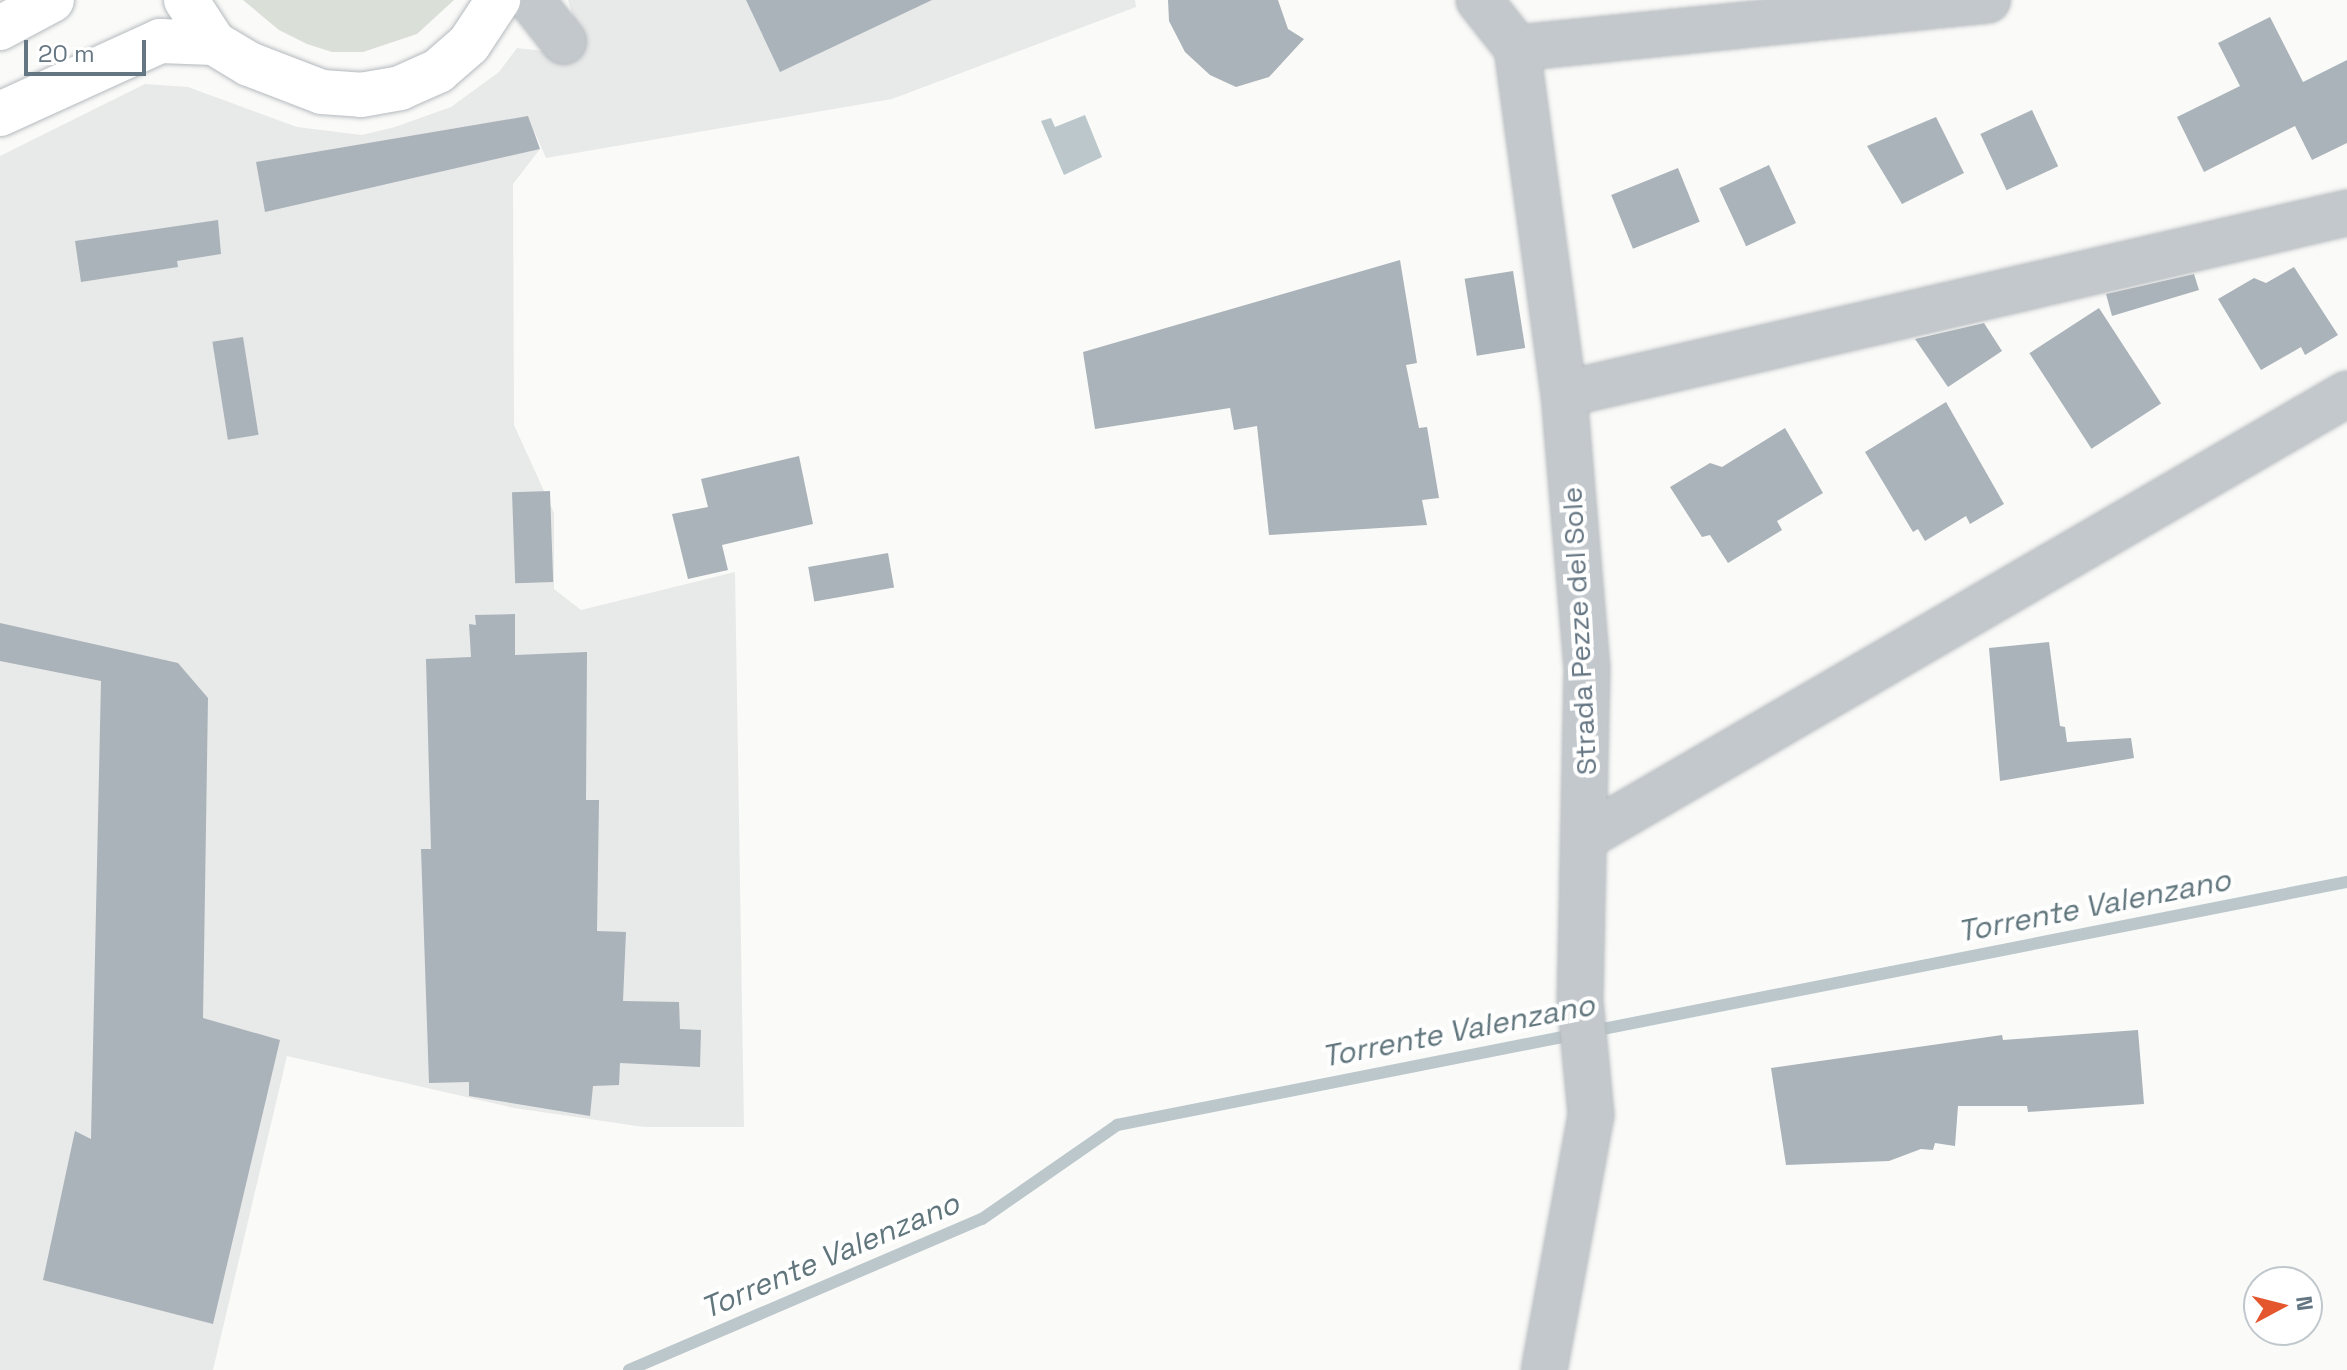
<!DOCTYPE html>
<style>
body{margin:0}
#map{position:relative;width:2347px;height:1370px;overflow:hidden;background:#fafaf8;font-family:"Space Grotesk",sans-serif}
div>[style]{position:absolute}
.built>*{inset:0;background:#e8e9e9}
.green>*{inset:0;background:#dadfd7}
.water>*{inset:0;background:#bbc7cb}
.stream>*{height:12px;margin:-6px;padding:0 6px;transform-origin:6px;border-radius:6px;background:#bbc7cb}
.building>*{inset:0;background:#aab3b9;transform-origin:0 0}
.roads{filter:drop-shadow(0 0 2px #b5babe) drop-shadow(0 0 2px #b5babe)}
.minor>*{height:44px;margin:-22px;padding:0 22px;transform-origin:22px;border-radius:22px;background:#c3c8cc}
.major>*{height:44px;margin:-22px;padding:0 22px;transform-origin:22px;border-radius:22px;background:#fff}
span{translate:-50% -50%;white-space:nowrap;text-align:center;line-height:1.15;-webkit-text-stroke:8px #fff;paint-order:stroke}
.street-label{font-size:28px;color:#657683}
.water-label{font-size:30px;color:#60757c;font-style:italic}
.north{position:absolute;left:2243px;top:1266px;width:80px;height:80px;box-sizing:border-box;background:#fff;border:2px solid #c1c8cd;border-radius:50%;rotate:83deg;font-size:22px;font-weight:700;line-height:32px;text-align:center;color:#657683}
.north::after{content:'';display:block;margin:auto;width:28px;height:36px;background:#e4572e;clip-path:polygon(50% 0,100% 100%,50% 72%,0 100%)}
.scale{position:absolute;left:24px;top:40px;width:122px;height:36px;box-sizing:border-box;border:4px solid #657683;border-top:0;padding-left:10px;font-size:24px;line-height:28px;white-space:nowrap;color:#657683;-webkit-text-stroke:6px #fff;paint-order:stroke}
</style>
<div id="map">
<div class="built">
<i style="clip-path:polygon(568px 0,1135px 0,1136px 7px,892px 99px,546px 158px,534px 130px,540px 149px,513px 184px,514px 425px,554px 513px,554px 589px,581px 610px,735px 572px,744px 1127px,644px 1127px,514px 1108px,287px 1056px,213px 1370px,0 1370px,0 156px,145px 84px,188px 87px,297px 127px,362px 135px,395px 127px,451px 107px,499px 72px,517px 48px,553px 52px,580px 41px)"></i>
</div>
<div class="green">
<i style="clip-path:polygon(243px 0,454px 0,417px 34px,363px 52px,332px 52px,307px 44px,279px 30px)"></i>
</div>
<div class="water">
<i style="clip-path:polygon(1085px 115px,1102px 157px,1064px 175px,1041px 121px,1051px 118px,1055px 127px)"></i>
</div>
<div class="stream">
<i style="left:629px;top:1370px;width:384px;rotate:-23.2deg"></i>
<i style="left:982px;top:1219px;width:165px;rotate:-34.8deg"></i>
<i style="left:1117px;top:1125px;width:1254px;rotate:-11.18deg"></i>
</div>
<div class="building">
<i style="clip-path:polygon(746px 0,932px 0,780px 72px)"></i>
<i style="clip-path:polygon(1168px 0,1278px 0,1288px 29px,1304px 39px,1269px 77px,1236px 87px,1210px 75px,1185px 52px,1169px 21px)"></i>
<i style="clip-path:polygon(2270px 17px,2303px 82px,2347px 60px,2347px 143px,2312px 160px,2295px 126px,2204px 172px,2177px 117px,2240px 86px,2218px 43px)"></i>
<i style="left:2032px;top:110px;width:62px;height:57px;rotate:65deg"></i>
<i style="clip-path:polygon(528px 116px,540px 149px,265px 212px,256px 162px)"></i>
<i style="clip-path:polygon(1936px 117px,1964px 173px,1902px 204px,1867px 146px)"></i>
<i style="left:1769px;top:165px;width:64px;height:55px;rotate:65deg"></i>
<i style="left:1678px;top:168px;width:58px;height:72px;rotate:68deg"></i>
<i style="clip-path:polygon(218px 220px,221px 254px,177px 261px,178px 267px,81px 282px,75px 241px)"></i>
<i style="clip-path:polygon(1400px 260px,1417px 363px,1406px 365px,1419px 428px,1427px 427px,1439px 498px,1422px 500px,1427px 525px,1269px 535px,1257px 426px,1234px 430px,1230px 408px,1095px 429px,1083px 352px)"></i>
<i style="clip-path:polygon(2294px 267px,2338px 335px,2305px 355px,2301px 347px,2261px 370px,2218px 299px,2254px 278px,2266px 283px)"></i>
<i style="left:1513px;top:271px;width:78px;height:49px;rotate:81deg"></i>
<i style="clip-path:polygon(2194px 274px,2199px 290px,2112px 316px,2106px 294px)"></i>
<i style="left:2099px;top:308px;width:114px;height:83px;rotate:57deg"></i>
<i style="clip-path:polygon(1984px 323px,2002px 351px,1948px 387px,1915px 339px)"></i>
<i style="left:243px;top:337px;width:99px;height:31px;rotate:81deg"></i>
<i style="clip-path:polygon(1946px 402px,2004px 504px,1970px 524px,1966px 516px,1925px 541px,1918px 529px,1913px 532px,1865px 452px)"></i>
<i style="clip-path:polygon(1785px 428px,1823px 493px,1777px 521px,1782px 530px,1728px 563px,1710px 535px,1702px 537px,1670px 487px,1710px 463px,1722px 467px)"></i>
<i style="clip-path:polygon(799px 456px,813px 524px,722px 545px,728px 570px,688px 579px,672px 514px,708px 507px,701px 479px)"></i>
<i style="left:550px;top:491px;width:91px;height:38px;rotate:88deg"></i>
<i style="left:888px;top:553px;width:35px;height:81px;rotate:80deg"></i>
<i style="clip-path:polygon(515px 614px,515px 655px,587px 652px,586px 800px,599px 800px,597px 931px,626px 932px,623px 1001px,679px 1002px,680px 1029px,701px 1030px,700px 1067px,620px 1063px,619px 1085px,593px 1086px,590px 1116px,469px 1096px,469px 1082px,429px 1083px,421px 849px,431px 849px,426px 659px,471px 657px,469px 624px,476px 625px,475px 615px)"></i>
<i style="clip-path:polygon(0 623px,178px 663px,208px 698px,203px 1018px,280px 1040px,213px 1324px,43px 1280px,75px 1131px,91px 1139px,101px 681px,0 661px)"></i>
<i style="clip-path:polygon(2049px 642px,2060px 726px,2065px 727px,2067px 742px,2131px 738px,2134px 758px,2000px 781px,1989px 648px)"></i>
<i style="clip-path:polygon(2138px 1030px,2144px 1104px,2028px 1112px,2027px 1106px,1958px 1106px,1955px 1146px,1935px 1143px,1933px 1150px,1921px 1149px,1889px 1161px,1786px 1165px,1771px 1068px,2002px 1035px,2003px 1040px)"></i>
</div>
<div class="roads">
<div class="minor">
<i style="left:531px;top:0;width:53px;rotate:51.8deg"></i>
<i style="left:1479px;top:0;width:61px;rotate:51.6deg"></i>
<i style="left:1517px;top:48px;width:349px;rotate:82.3deg"></i>
<i style="left:1564px;top:394px;width:275px;rotate:85.2deg"></i>
<i style="left:1587px;top:668px;width:332px;rotate:91.2deg"></i>
<i style="left:1580px;top:1000px;width:116px;rotate:84.5deg"></i>
<i style="left:1591px;top:1115px;width:259px;rotate:100.4deg"></i>
<i style="left:1517px;top:48px;width:473px;rotate:-5.8deg"></i>
<i style="left:1564px;top:394px;width:804px;rotate:-13.02deg"></i>
<i style="left:1587px;top:836px;width:879px;rotate:-30.18deg"></i>
</div>
<div class="major">
<i style="left:186px;top:0;width:51px;rotate:56.9deg"></i>
<i style="left:214px;top:43px;width:41px;rotate:31deg"></i>
<i style="left:249px;top:64px;width:78px;rotate:21deg"></i>
<i style="left:322px;top:92px;width:39px;rotate:4deg"></i>
<i style="left:361px;top:95px;width:40px;rotate:-10deg"></i>
<i style="left:400px;top:88px;width:42px;rotate:-24.1deg"></i>
<i style="left:438px;top:71px;width:41px;rotate:-41.1deg"></i>
<i style="left:469px;top:44px;width:53px;rotate:-56.6deg"></i>
<i style="left:0;top:28px;width:59px;rotate:-28.3deg"></i>
<i style="left:0;top:114px;width:176px;rotate:-24.5deg"></i>
<i style="left:160px;top:41px;width:54px;rotate:2.1deg"></i>
</div>
</div>
<div class="street-label">
<span style="left:1579px;top:631px;rotate:-93deg">Strada Pezze del Sole</span>
</div>
<div class="water-label">
<span style="left:2094px;top:906px;rotate:-11deg">Torrente Valenzano</span>
<span style="left:1458px;top:1031px;rotate:-11deg">Torrente Valenzano</span>
<span style="left:830px;top:1256px;rotate:-23deg">Torrente Valenzano</span>
</div>
<div class="north">N</div>
<div class="scale">20 m</div>
</div>
